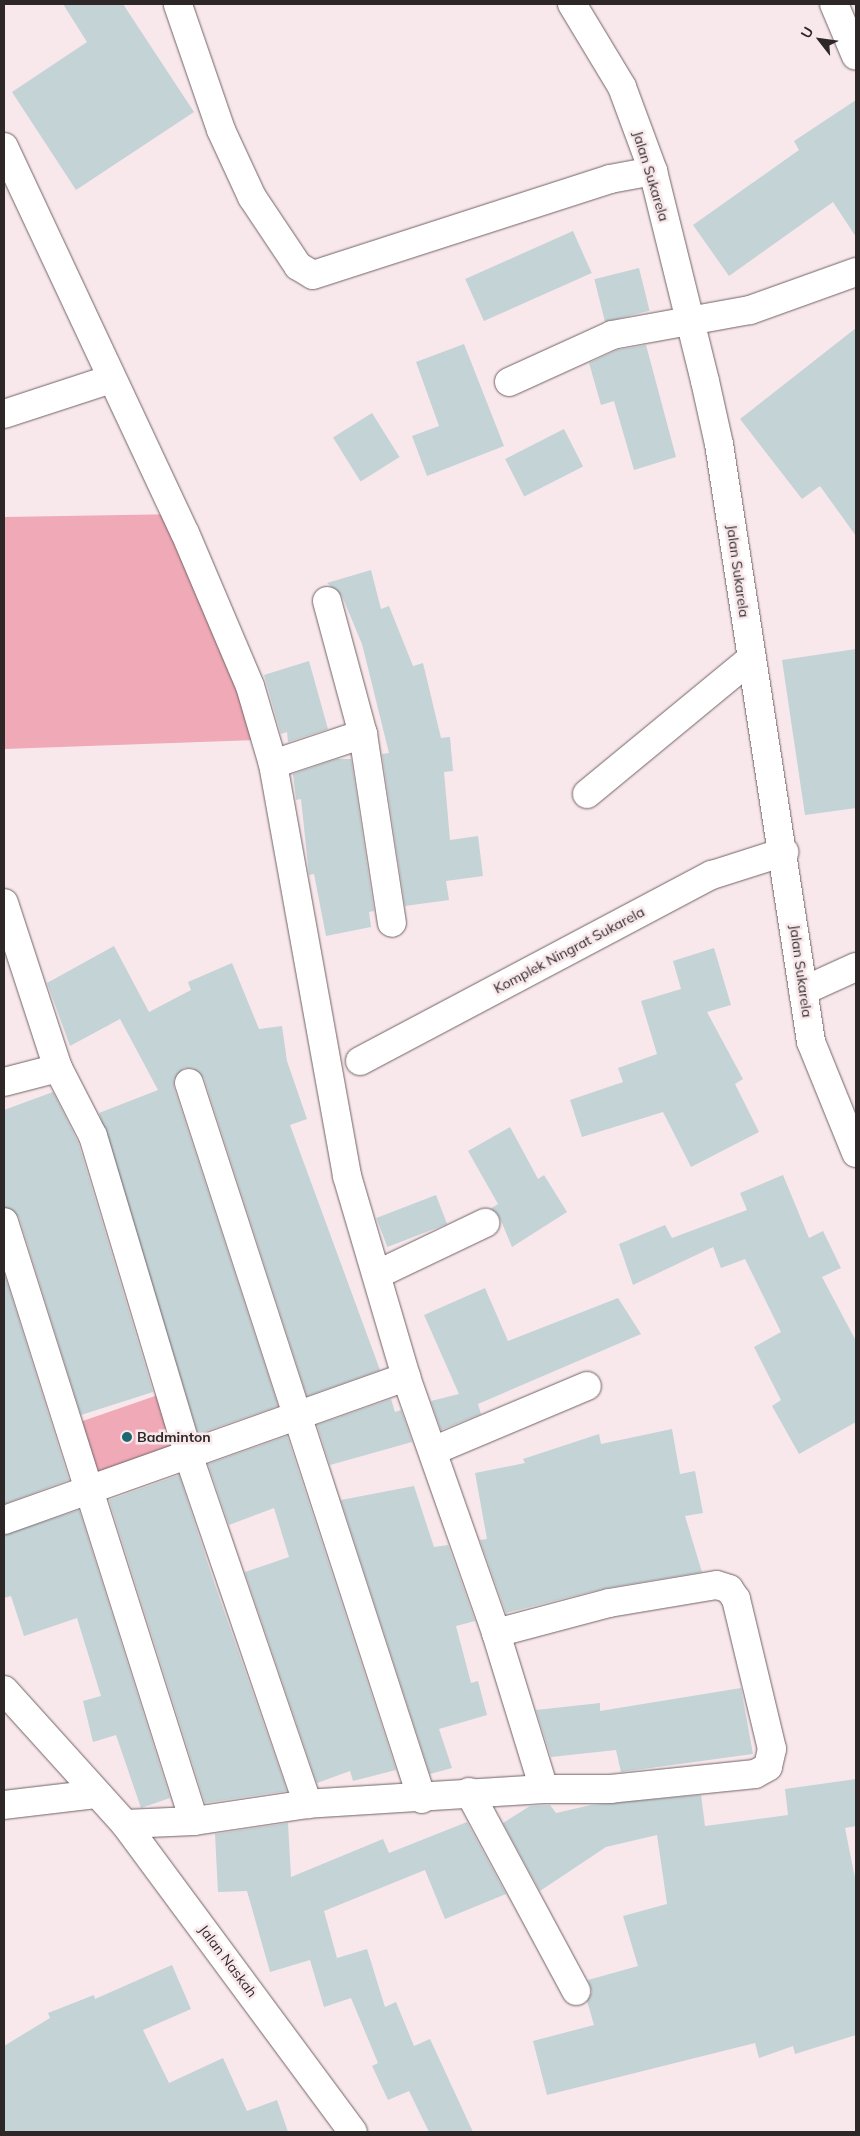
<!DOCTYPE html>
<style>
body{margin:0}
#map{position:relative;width:860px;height:2136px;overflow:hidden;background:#f8e8eb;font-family:Mulish,sans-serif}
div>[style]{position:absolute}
.green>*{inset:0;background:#efa9b7;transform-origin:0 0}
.building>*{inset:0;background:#c3d3d6;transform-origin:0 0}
.roads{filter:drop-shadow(0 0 1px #716366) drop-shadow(0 0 1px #716366)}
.minor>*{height:28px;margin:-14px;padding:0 14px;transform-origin:14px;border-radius:14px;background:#fff}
.dots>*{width:14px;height:14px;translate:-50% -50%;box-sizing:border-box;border:2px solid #f8e8eb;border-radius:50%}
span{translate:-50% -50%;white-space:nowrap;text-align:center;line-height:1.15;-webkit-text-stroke:5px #f8e8eb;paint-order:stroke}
.street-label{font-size:14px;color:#2d2728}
.poi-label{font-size:14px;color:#2d2728;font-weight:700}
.left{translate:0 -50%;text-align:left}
.frame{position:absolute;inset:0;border:5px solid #2d2728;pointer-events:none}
.north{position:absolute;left:795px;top:15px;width:50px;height:50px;-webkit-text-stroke:4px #f8e8eb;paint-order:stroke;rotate:300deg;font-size:14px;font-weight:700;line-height:20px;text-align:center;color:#2d2728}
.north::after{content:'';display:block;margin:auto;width:18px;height:22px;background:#2d2728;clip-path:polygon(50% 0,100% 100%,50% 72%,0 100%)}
</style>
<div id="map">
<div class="green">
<i style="clip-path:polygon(183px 514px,256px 740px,4px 749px,4px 517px)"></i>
<i style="left:158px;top:1395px;width:58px;height:85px;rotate:71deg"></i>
</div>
<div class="building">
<i style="clip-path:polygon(63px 4px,123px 4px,194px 112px,76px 190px,12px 92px,87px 42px)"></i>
<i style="clip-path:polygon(856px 100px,856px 237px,833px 202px,729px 276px,693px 225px,799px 150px,794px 141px)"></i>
<i style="left:573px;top:231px;width:46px;height:118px;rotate:66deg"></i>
<i style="left:639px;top:268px;width:44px;height:46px;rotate:76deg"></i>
<i style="clip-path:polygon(856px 328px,856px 536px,820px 486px,802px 499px,740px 419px)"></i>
<i style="clip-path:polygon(464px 344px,504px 446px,427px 476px,412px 436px,439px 426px,416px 362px)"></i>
<i style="clip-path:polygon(646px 345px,676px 457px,634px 470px,614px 401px,601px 405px,589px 363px,617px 350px)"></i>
<i style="left:372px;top:413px;width:52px;height:46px;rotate:58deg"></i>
<i style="left:564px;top:429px;width:42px;height:66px;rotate:63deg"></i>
<i style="clip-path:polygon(371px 570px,381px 609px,389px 606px,413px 666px,423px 663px,441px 738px,450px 737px,453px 771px,444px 772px,450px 840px,478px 836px,483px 876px,446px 881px,449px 900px,405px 906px,382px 754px,389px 753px,362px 644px,342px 596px,327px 583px)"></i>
<i style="clip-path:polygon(856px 649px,856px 808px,805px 815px,782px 660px)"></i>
<i style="clip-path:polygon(309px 661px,328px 729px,288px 742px,287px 732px,281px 734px,264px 675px)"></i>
<i style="clip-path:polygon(337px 759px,351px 759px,374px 911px,369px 912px,371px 927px,326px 936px,314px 874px,309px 875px,301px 799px,296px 800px,293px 774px)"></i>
<i style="clip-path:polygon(114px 946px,149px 1012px,191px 990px,188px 982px,232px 963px,259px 1029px,282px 1026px,287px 1061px,307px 1119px,290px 1125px,380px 1370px,307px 1396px,204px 1078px,193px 1068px,184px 1068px,174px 1079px,174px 1088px,278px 1406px,198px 1434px,99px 1113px,158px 1090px,120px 1019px,70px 1046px,47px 983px)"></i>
<i style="clip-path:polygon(714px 948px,731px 1005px,707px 1012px,743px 1079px,735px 1084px,759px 1132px,691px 1167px,663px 1112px,582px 1137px,570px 1100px,623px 1082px,618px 1068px,657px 1054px,641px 1001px,681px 989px,673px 961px)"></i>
<i style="clip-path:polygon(53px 1092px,78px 1142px,153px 1392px,81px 1415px,19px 1217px,4px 1207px,4px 1110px)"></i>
<i style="clip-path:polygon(510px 1127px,538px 1179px,544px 1175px,567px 1212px,512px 1247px,499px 1216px,490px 1209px,498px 1204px,468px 1151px)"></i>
<i style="clip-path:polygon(783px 1175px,809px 1238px,823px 1231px,841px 1268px,822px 1277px,856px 1341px,856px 1422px,799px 1454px,772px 1406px,781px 1400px,754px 1347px,781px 1332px,745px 1259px,721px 1268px,713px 1247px,633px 1285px,619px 1244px,665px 1225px,672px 1238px,747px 1210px,740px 1193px)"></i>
<i style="left:436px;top:1195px;width:31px;height:64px;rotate:69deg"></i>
<i style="clip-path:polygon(4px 1273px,69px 1480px,4px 1504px)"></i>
<i style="clip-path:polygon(485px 1288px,508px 1341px,618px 1298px,641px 1334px,478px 1404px,481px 1414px,441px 1430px,431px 1401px,459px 1394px,424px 1315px)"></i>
<i style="clip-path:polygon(391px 1399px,395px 1412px,401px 1410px,412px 1442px,330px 1465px,317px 1425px)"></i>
<i style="clip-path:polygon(672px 1429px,680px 1474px,695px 1471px,703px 1513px,685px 1516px,702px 1572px,606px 1588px,506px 1613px,480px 1540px,487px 1539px,475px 1473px,525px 1463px,523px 1459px,599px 1434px,601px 1444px)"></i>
<i style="clip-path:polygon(287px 1436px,396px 1770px,353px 1781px,350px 1771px,317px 1783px,245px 1572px,289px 1557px,274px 1508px,229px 1525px,208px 1464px)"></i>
<i style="clip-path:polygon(179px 1475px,214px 1582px,287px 1791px,205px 1803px,109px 1500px)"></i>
<i style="clip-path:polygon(414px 1486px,434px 1547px,448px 1545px,475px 1621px,456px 1626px,471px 1683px,478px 1681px,487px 1715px,439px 1729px,452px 1768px,430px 1774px,341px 1500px)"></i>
<i style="clip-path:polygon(79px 1510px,170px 1798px,141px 1808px,116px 1735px,93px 1742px,83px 1701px,101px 1696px,77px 1618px,24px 1636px,11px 1596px,4px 1598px,4px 1535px)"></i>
<i style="clip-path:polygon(741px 1688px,753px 1754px,621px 1772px,616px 1750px,551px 1757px,536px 1710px,600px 1703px,600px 1711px)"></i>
<i style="clip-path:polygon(856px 1779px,856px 1826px,845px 1828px,856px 1883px,856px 2035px,795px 2054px,793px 2046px,759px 2058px,755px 2043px,547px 2095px,533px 2041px,594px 2025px,587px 2001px,592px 1992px,588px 1980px,638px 1966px,623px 1916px,667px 1904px,657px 1835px,606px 1847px,540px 1891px,503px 1823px,530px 1806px,550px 1805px,556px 1813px,591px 1805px,701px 1795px,705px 1826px,788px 1815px,785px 1789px)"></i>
<i style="clip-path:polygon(467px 1822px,506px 1894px,445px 1919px,425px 1870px,324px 1911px,337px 1958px,367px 1949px,385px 2007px,396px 2002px,414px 2046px,430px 2039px,473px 2132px,429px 2132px,409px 2091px,388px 2100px,372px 2066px,378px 2063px,351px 1998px,324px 2007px,310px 1960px,270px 1972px,247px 1891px,218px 1892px,215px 1834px,288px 1823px,291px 1877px,383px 1839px,389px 1853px)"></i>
<i style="clip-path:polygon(172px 1965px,191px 2009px,143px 2030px,169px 2083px,223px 2058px,247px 2111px,277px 2100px,288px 2132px,4px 2132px,4px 2046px,50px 2018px,48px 2013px,94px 1995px,95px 1999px)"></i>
</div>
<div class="roads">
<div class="minor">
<i style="left:572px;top:4px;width:97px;rotate:58.9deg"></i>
<i style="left:622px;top:87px;width:90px;rotate:69.7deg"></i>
<i style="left:653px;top:171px;width:216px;rotate:76.1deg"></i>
<i style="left:705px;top:381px;width:65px;rotate:77.5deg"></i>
<i style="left:719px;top:444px;width:605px;rotate:81.25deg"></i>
<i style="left:811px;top:1042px;width:120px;rotate:67.9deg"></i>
<i style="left:834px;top:4px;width:56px;rotate:67.1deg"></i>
<i style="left:178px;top:5px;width:132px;rotate:71deg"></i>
<i style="left:221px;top:130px;width:74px;rotate:65.2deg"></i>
<i style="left:252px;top:197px;width:83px;rotate:56.3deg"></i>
<i style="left:298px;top:266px;width:17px;rotate:31deg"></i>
<i style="left:313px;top:275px;width:312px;rotate:-17.9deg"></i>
<i style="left:610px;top:179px;width:44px;rotate:-10.5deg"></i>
<i style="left:4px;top:147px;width:426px;rotate:64.9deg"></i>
<i style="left:185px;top:533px;width:166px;rotate:67deg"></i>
<i style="left:250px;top:686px;width:81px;rotate:73.6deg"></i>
<i style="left:273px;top:764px;width:419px;rotate:79.8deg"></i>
<i style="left:347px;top:1176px;width:209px;rotate:73.6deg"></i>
<i style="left:406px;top:1377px;width:271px;rotate:70.6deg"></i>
<i style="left:496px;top:1633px;width:163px;rotate:72.9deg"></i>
<i style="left:544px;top:1789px;width:236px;rotate:176.4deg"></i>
<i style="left:308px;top:1804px;width:115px;rotate:171.5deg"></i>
<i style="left:194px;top:1821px;width:69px;rotate:177.5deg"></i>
<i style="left:509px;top:382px;width:113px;rotate:-24.5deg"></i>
<i style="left:612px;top:335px;width:140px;rotate:-10.3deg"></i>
<i style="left:750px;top:310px;width:113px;rotate:-19.7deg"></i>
<i style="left:4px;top:414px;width:113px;rotate:-18.1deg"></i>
<i style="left:327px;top:601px;width:138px;rotate:74.9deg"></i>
<i style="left:363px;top:734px;width:191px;rotate:81.3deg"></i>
<i style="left:273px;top:764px;width:95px;rotate:-18.4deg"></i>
<i style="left:587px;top:794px;width:212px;rotate:-39.5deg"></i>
<i style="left:4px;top:903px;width:174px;rotate:71.9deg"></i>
<i style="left:58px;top:1068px;width:76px;rotate:62.8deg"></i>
<i style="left:93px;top:1136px;width:335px;rotate:73.3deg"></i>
<i style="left:189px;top:1457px;width:367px;rotate:71.1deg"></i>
<i style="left:803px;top:991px;width:58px;rotate:-24.4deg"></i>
<i style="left:360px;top:1061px;width:398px;rotate:-27.9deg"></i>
<i style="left:712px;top:875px;width:76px;rotate:-17.7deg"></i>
<i style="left:4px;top:1082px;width:56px;rotate:-14.5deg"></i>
<i style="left:189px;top:1083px;width:753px;rotate:71.97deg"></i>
<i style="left:4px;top:1222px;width:628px;rotate:72.4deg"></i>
<i style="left:378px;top:1274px;width:119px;rotate:-25.5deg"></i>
<i style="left:433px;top:1451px;width:167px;rotate:-22.9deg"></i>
<i style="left:4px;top:1520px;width:427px;rotate:-19.6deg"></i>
<i style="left:496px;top:1633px;width:117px;rotate:-14.9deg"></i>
<i style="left:609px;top:1603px;width:109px;rotate:-9.5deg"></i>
<i style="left:717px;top:1585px;width:13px;rotate:18deg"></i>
<i style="left:729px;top:1589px;width:12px;rotate:55deg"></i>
<i style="left:736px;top:1599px;width:154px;rotate:76.5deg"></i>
<i style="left:772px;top:1749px;width:18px;rotate:103deg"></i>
<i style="left:768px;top:1767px;width:15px;rotate:152deg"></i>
<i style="left:755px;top:1774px;width:145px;rotate:174.1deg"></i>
<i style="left:611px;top:1789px;width:67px;rotate:180deg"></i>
<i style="left:4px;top:1690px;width:181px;rotate:47.9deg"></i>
<i style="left:125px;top:1824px;width:383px;rotate:53.5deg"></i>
<i style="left:469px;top:1792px;width:226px;rotate:61.7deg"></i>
<i style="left:4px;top:1805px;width:93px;rotate:-6.8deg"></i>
</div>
</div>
<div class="dots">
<i style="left:127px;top:1437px;background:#1c6771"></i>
</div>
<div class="street-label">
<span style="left:651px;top:176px;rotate:73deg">Jalan Sukarela</span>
<span style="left:738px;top:571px;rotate:82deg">Jalan Sukarela</span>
<span style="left:569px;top:950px;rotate:-28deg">Komplek Ningrat Sukarela</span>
<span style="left:801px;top:971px;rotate:82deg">Jalan Sukarela</span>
<span style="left:228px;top:1961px;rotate:53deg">Jalan Naskah</span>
</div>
<div class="poi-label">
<span class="left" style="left:137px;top:1437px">Badminton</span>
</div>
<div class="frame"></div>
<div class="north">U</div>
</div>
